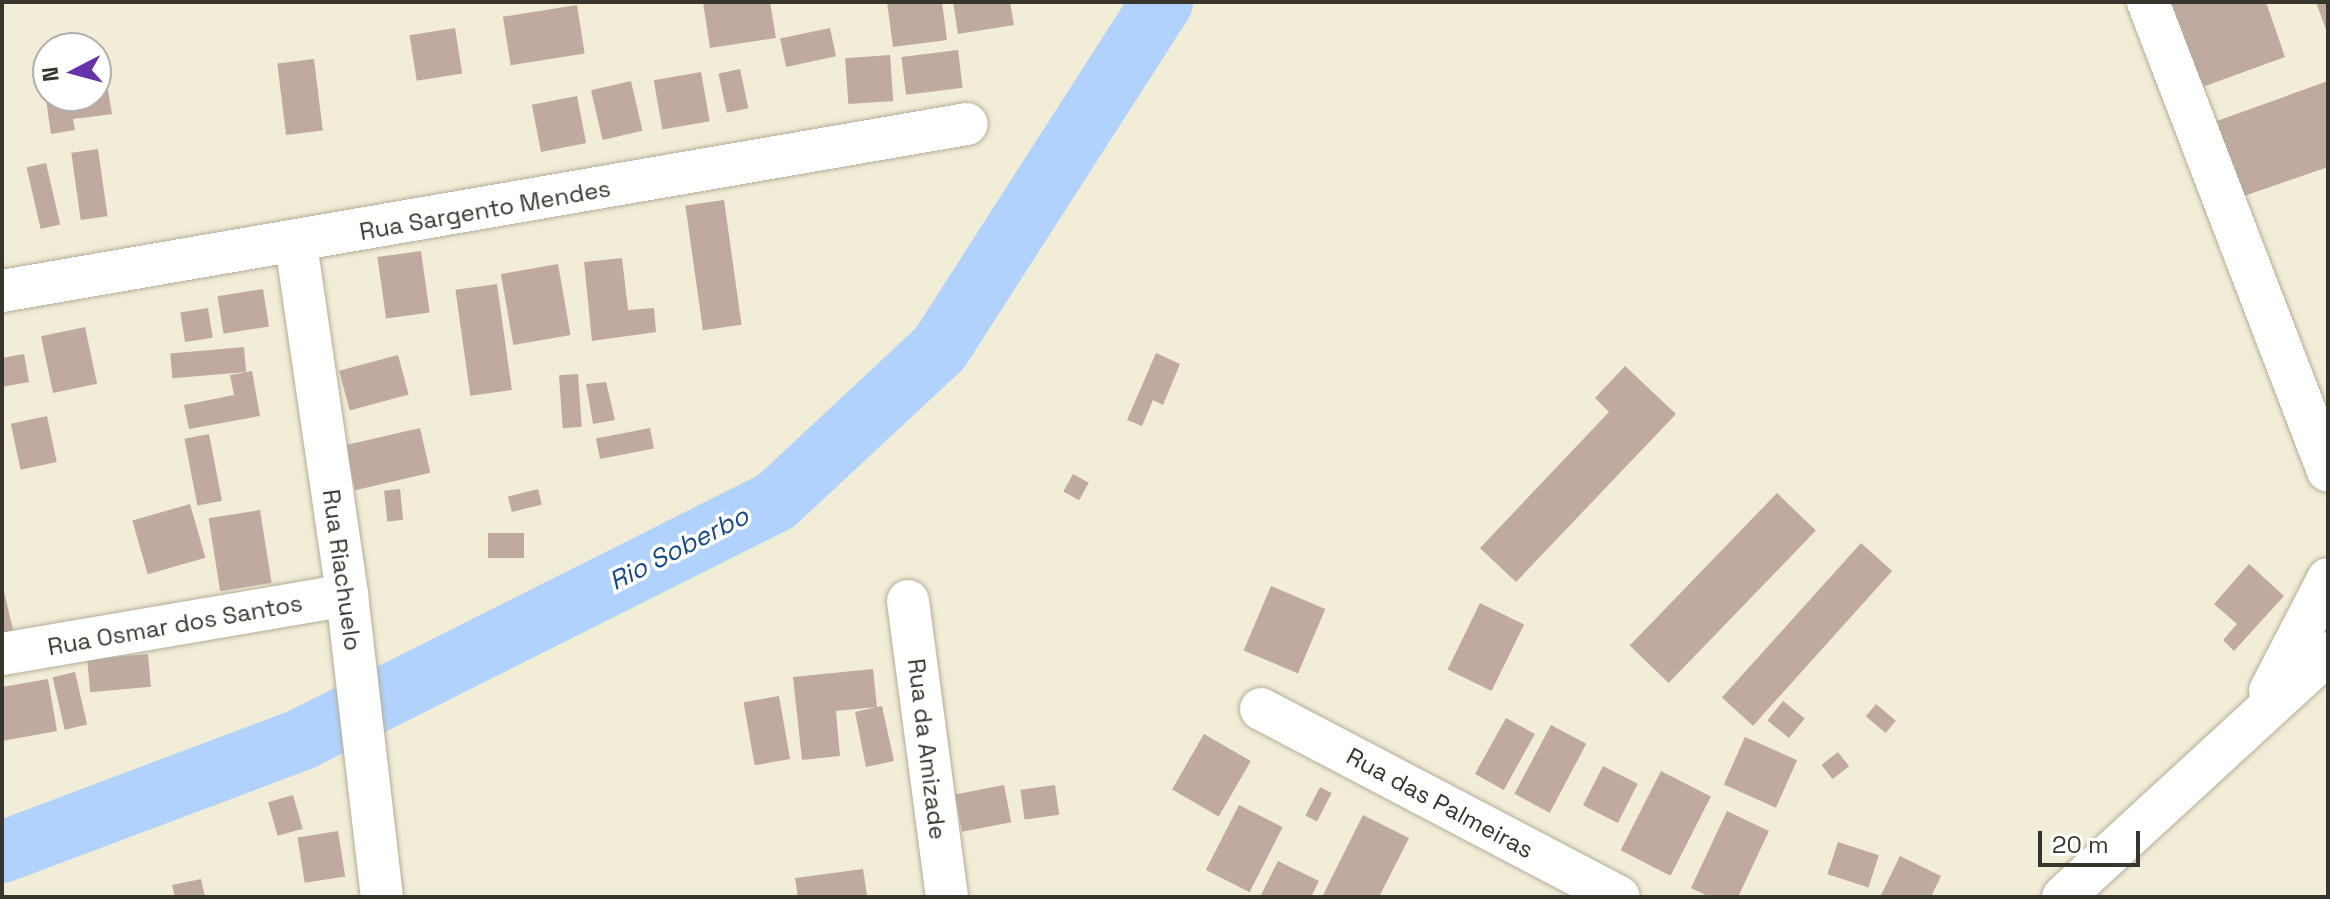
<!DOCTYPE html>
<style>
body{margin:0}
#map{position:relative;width:2330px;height:899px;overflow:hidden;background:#f2edd7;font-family:"Space Grotesk",sans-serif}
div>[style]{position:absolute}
.river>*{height:62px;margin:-31px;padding:0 31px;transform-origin:31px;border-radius:31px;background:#b2d2fe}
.building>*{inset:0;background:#c0aaa0;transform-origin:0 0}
.roads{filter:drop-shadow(0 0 2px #b3ad99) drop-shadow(0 0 2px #b3ad99)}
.minor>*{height:42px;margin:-21px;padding:0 21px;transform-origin:21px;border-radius:21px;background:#fff}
span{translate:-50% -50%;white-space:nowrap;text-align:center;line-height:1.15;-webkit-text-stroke:7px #fff;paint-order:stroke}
.street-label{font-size:24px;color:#37352c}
.water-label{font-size:26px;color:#154987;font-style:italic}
.frame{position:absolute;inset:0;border:4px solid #37352c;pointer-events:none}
.north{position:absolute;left:32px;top:32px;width:80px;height:80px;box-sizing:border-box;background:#fff;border:2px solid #afaeab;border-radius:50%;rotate:264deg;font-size:22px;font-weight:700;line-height:32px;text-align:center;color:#37352c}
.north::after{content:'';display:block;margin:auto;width:28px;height:36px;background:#6533aa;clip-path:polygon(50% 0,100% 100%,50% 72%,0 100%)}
.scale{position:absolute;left:2038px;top:831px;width:102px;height:36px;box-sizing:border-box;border:4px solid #37352c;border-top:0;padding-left:10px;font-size:24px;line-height:28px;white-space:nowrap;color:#37352c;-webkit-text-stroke:6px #fff;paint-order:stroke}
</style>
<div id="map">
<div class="river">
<i style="left:2px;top:852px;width:321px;rotate:-20.6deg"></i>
<i style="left:302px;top:739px;width:530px;rotate:-26.66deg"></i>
<i style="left:776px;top:501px;width:224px;rotate:-43deg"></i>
<i style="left:940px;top:348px;width:411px;rotate:-57.3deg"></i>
</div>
<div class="building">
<i style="clip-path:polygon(703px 2px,770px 2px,776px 38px,710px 48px)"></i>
<i style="clip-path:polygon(887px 2px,942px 2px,947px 40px,893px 47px)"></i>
<i style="clip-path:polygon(953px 2px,1010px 2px,1014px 25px,958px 34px)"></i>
<i style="clip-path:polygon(2167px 2px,2266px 2px,2285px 57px,2197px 89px)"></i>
<i style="clip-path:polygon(2316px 2px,2328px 2px,2328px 35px)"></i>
<i style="left:577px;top:5px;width:49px;height:75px;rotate:81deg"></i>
<i style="left:455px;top:28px;width:46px;height:46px;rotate:81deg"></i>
<i style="left:830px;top:28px;width:29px;height:51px;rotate:78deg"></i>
<i style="left:958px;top:50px;width:38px;height:57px;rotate:83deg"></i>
<i style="left:890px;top:55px;width:46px;height:45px;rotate:86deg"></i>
<i style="left:314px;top:59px;width:72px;height:37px;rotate:83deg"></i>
<i style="left:740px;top:69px;width:40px;height:22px;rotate:78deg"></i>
<i style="left:701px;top:72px;width:50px;height:48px;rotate:80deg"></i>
<i style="left:631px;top:81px;width:51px;height:41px;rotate:77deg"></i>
<i style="clip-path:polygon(2328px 81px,2328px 167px,2241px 197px,2214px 122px)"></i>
<i style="clip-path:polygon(107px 84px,112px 114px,73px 119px,75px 130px,51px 134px,45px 93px,96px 96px,96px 86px)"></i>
<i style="left:577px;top:96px;width:48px;height:46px;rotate:79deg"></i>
<i style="left:98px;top:149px;width:68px;height:27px;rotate:82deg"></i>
<i style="left:46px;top:163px;width:63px;height:20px;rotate:77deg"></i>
<i style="left:724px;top:200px;width:126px;height:39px;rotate:82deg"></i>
<i style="left:421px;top:251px;width:62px;height:44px;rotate:82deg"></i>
<i style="clip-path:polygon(622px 258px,628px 310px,654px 308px,656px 332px,592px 341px,584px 262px)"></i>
<i style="left:558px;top:264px;width:72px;height:58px;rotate:80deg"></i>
<i style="left:497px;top:284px;width:107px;height:42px;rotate:82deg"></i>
<i style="left:263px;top:289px;width:38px;height:46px;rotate:81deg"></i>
<i style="left:208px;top:308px;width:30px;height:28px;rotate:81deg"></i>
<i style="left:85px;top:327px;width:58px;height:45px;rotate:78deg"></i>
<i style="left:244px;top:347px;width:25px;height:74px;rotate:85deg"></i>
<i style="clip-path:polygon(1156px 353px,1180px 364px,1163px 405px,1153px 400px,1142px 426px,1127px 420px)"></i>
<i style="clip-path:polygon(24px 354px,29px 382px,2px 387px,2px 358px)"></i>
<i style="left:398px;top:355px;width:41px;height:61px;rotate:75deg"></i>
<i style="clip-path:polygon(1625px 366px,1676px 414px,1516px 582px,1480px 548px,1609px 412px,1595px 398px)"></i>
<i style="clip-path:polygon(252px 371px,260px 416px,189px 429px,184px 405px,234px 395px,230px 375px)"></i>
<i style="left:578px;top:374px;width:53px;height:19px;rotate:86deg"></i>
<i style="clip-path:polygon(606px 382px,615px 420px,593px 424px,586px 384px)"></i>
<i style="left:47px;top:416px;width:47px;height:37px;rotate:78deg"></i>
<i style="left:420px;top:428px;width:46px;height:77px;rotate:77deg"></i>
<i style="left:650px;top:428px;width:21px;height:55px;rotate:79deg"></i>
<i style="left:209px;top:434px;width:68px;height:25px;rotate:79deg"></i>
<i style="left:1073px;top:474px;width:18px;height:20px;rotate:29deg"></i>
<i style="left:400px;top:489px;width:31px;height:16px;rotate:84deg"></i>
<i style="left:538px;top:489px;width:16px;height:31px;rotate:76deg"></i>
<i style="left:1777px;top:493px;width:54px;height:212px;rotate:44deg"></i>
<i style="left:190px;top:504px;width:56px;height:60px;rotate:74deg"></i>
<i style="left:260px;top:510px;width:74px;height:52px;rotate:81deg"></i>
<i style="left:488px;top:533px;width:36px;height:25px"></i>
<i style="left:1861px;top:543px;width:42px;height:208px;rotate:42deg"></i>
<i style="clip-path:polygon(2249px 564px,2284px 596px,2234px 651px,2223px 640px,2237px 624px,2214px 604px)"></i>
<i style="clip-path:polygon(2px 583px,14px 634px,2px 637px)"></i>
<i style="left:1271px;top:586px;width:59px;height:70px;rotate:23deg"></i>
<i style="left:1480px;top:603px;width:49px;height:74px;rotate:26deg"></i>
<i style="left:148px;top:654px;width:33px;height:61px;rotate:85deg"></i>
<i style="clip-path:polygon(873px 669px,877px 707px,882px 706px,894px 761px,866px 767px,855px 712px,877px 707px,836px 711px,840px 756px,802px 760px,793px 677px)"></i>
<i style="left:75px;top:672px;width:54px;height:23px;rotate:77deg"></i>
<i style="clip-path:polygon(48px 679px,57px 731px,2px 741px,2px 687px)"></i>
<i style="left:779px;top:696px;width:64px;height:36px;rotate:80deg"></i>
<i style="left:1783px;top:701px;width:28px;height:25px;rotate:39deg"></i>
<i style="left:1876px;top:704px;width:26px;height:16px;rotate:40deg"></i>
<i style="left:1506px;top:718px;width:33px;height:64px;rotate:29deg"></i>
<i style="left:1551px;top:725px;width:40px;height:78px;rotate:28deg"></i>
<i style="left:1204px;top:734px;width:54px;height:64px;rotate:30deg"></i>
<i style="left:1745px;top:737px;width:57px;height:52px;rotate:24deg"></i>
<i style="left:1838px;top:752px;width:18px;height:21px;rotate:52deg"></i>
<i style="left:1603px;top:766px;width:39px;height:44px;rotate:27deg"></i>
<i style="left:1661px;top:771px;width:56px;height:89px;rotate:27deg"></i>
<i style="left:1004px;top:785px;width:38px;height:50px;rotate:79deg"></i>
<i style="left:1055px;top:785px;width:30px;height:35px;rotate:82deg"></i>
<i style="left:1320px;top:787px;width:13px;height:32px;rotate:27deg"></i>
<i style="left:293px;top:795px;width:35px;height:26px;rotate:74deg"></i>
<i style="left:1239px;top:805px;width:49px;height:73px;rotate:27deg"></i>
<i style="clip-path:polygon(1727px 811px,1769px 831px,1738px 897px,1710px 897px,1691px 888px)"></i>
<i style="clip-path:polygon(1363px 815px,1409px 838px,1379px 897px,1327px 897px,1323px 895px)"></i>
<i style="left:338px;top:831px;width:46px;height:41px;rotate:81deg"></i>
<i style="left:1838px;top:842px;width:43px;height:34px;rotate:18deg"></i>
<i style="clip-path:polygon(1900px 856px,1941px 876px,1931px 897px,1880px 897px)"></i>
<i style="clip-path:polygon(1278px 861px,1319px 881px,1311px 897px,1260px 897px)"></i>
<i style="clip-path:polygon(863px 869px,867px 895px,798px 897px,795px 878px)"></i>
<i style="clip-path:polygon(201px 879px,205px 897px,175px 897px,172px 885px)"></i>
</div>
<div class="roads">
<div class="minor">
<i style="left:2148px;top:2px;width:502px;rotate:69deg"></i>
<i style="left:296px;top:244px;width:355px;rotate:81.7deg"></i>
<i style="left:347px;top:595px;width:304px;rotate:83.4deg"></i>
<i style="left:2px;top:291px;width:979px;rotate:-9.82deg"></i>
<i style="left:908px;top:601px;width:299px;rotate:82.5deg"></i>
<i style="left:2px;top:654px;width:350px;rotate:-9.7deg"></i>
<i style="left:2270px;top:691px;width:126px;rotate:-62.6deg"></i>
<i style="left:1261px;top:709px;width:404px;rotate:27.7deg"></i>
<i style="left:2063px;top:897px;width:360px;rotate:-42.6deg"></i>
</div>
</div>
<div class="street-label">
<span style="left:485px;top:210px;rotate:-10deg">Rua Sargento Mendes</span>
<span style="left:342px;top:570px;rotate:82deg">Rua Riachuelo</span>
<span style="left:175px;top:625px;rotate:-10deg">Rua Osmar dos Santos</span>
<span style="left:927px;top:749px;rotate:83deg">Rua da Amizade</span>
<span style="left:1440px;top:803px;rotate:28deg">Rua das Palmeiras</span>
</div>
<div class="water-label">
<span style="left:679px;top:549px;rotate:-27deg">Rio Soberbo</span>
</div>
<div class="frame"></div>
<div class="north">N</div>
<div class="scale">20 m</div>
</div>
